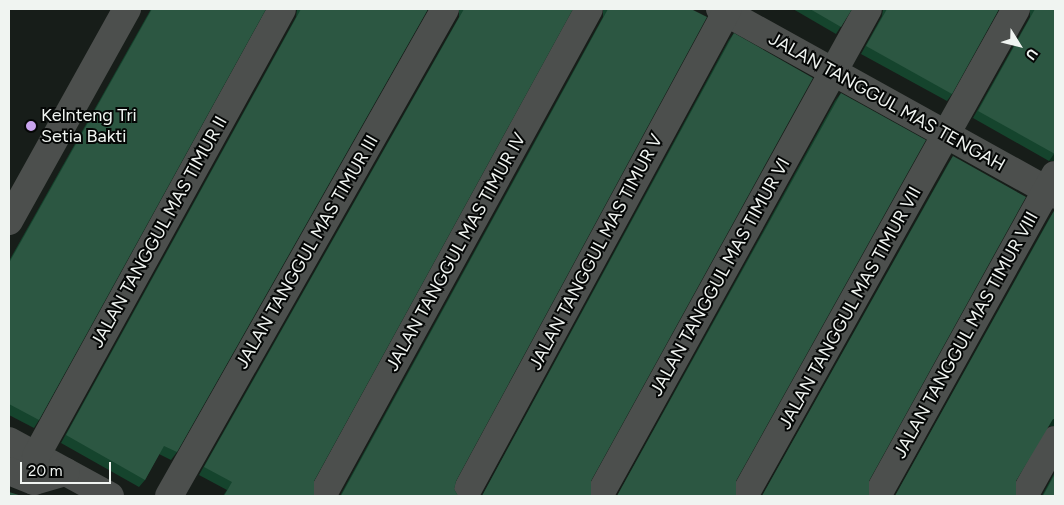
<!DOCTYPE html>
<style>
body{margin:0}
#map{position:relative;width:1064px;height:505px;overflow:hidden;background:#171d19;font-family:Figtree,sans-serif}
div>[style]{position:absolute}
.minor>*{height:28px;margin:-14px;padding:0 14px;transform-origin:14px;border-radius:14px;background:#4c4f4d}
.wall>*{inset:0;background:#15442d}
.shaded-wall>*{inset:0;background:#0c2d1c}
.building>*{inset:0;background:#2c5742}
.dots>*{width:14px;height:14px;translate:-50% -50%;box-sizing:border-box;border:2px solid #050706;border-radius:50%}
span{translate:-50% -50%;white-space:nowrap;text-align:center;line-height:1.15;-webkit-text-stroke:4px #050706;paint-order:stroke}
.street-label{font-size:18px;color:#f0f4f1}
.poi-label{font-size:18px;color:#f0f4f1}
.left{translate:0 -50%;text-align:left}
.frame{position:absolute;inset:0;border:10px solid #f0f4f1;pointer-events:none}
.north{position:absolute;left:994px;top:20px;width:50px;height:50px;-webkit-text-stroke:4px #050706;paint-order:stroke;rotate:126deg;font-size:14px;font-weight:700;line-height:20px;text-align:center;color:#f0f4f1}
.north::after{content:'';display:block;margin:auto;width:18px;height:22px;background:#f0f4f1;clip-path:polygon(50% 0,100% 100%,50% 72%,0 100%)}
.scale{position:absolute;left:20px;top:462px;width:91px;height:22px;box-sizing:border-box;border:2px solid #f0f4f1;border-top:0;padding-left:6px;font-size:15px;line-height:18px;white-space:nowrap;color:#f0f4f1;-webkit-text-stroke:4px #050706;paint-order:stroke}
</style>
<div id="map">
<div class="minor">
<i style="left:720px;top:9px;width:383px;rotate:29deg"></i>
<i style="left:9px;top:221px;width:243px;rotate:-60.9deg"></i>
<i style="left:9px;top:441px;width:115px;rotate:28.6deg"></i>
<i style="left:36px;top:456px;width:510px;rotate:-61.17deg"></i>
<i style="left:9px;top:471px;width:27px;rotate:22deg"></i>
<i style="left:34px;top:481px;width:33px;rotate:-16deg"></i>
<i style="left:169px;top:496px;width:560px;rotate:-60.46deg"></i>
<i style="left:322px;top:496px;width:555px;rotate:-61.27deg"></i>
<i style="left:464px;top:496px;width:554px;rotate:-61.54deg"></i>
<i style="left:599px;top:496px;width:556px;rotate:-61.09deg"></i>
<i style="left:744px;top:496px;width:558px;rotate:-60.82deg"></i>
<i style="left:877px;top:496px;width:367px;rotate:-61deg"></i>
<i style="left:1024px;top:496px;width:64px;rotate:-61deg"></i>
</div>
<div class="wall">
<i style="clip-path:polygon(151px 9px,266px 9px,39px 420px,34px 428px,9px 415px,9px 261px)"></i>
<i style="clip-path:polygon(297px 9px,428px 9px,177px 452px,171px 460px,159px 454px,145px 480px,139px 487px,61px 443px,296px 17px)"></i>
<i style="clip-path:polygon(459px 9px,572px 9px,314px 481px,314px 496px,223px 496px,227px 490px,199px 475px,459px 17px)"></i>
<i style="clip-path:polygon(603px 9px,691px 9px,456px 481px,454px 489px,458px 496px,340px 496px,603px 17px)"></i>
<i style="clip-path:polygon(793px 9px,852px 9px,836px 34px)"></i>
<i style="clip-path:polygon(883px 9px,999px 9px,952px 94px,947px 101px,861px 54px,882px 16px)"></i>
<i style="clip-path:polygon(1030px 9px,1055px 9px,1055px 161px,1049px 161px,973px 118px,1030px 17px)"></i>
<i style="clip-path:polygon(734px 33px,591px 481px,482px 496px,729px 40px)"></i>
<i style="clip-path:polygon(841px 93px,736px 481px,617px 496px,835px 101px)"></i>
<i style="clip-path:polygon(953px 156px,869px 481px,762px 496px,948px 164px)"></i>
<i style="clip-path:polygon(1054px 211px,1055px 211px,1055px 426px,1048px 426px,895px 496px,1049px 219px)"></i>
<i style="clip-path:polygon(1055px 472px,1055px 496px,1042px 496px)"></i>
</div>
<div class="shaded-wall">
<i style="clip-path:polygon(1054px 154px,1055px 154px,1055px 161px,1049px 161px)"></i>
<i style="clip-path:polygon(1053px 419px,1055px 419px,1055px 426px,1047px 426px)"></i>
</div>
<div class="building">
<i style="clip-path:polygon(152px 9px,266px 9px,39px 420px,9px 404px,9px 263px)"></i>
<i style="clip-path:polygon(301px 9px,428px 9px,177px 452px,164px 446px,145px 480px,66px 435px)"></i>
<i style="clip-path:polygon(464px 9px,573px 9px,314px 481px,314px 496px,224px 496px,232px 482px,204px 467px)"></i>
<i style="clip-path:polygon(608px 9px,691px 9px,707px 17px,456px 481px,454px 489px,458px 496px,341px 496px)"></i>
<i style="clip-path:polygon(810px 9px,852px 9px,841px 27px)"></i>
<i style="clip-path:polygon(887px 9px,999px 9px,952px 94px,866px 46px)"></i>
<i style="clip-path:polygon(1035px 9px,1055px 9px,1055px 154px,978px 111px)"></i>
<i style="clip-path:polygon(734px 33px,813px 78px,591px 481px,591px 496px,482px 496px)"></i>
<i style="clip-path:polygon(841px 93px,926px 140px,736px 481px,736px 496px,617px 496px)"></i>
<i style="clip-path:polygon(953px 156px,1026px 197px,869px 481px,869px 496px,762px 496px)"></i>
<i style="clip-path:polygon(1054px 211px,1055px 211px,1055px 419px,1053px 419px,1016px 481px,1016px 496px,895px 496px)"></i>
<i style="clip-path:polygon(1055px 474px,1055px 496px,1043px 496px)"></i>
<i style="clip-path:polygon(9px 492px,22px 496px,9px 496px)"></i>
</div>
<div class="dots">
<i style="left:31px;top:126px;background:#c9a5ee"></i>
</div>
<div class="street-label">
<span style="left:887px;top:102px;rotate:29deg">JALAN TANGGUL MAS TENGAH</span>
<span style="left:159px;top:232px;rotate:-61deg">JALAN TANGGUL MAS TIMUR II</span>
<span style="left:307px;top:252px;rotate:-60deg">JALAN TANGGUL MAS TIMUR III</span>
<span style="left:456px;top:252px;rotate:-61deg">JALAN TANGGUL MAS TIMUR IV</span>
<span style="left:596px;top:252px;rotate:-62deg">JALAN TANGGUL MAS TIMUR V</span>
<span style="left:720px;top:277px;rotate:-61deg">JALAN TANGGUL MAS TIMUR VI</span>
<span style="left:850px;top:308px;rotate:-61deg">JALAN TANGGUL MAS TIMUR VII</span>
<span style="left:966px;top:335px;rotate:-61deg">JALAN TANGGUL MAS TIMUR VIII</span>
</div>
<div class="poi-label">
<span class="left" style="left:41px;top:126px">Kelnteng Tri<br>Setia Bakti</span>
</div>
<div class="frame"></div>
<div class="north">U</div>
<div class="scale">20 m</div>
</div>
